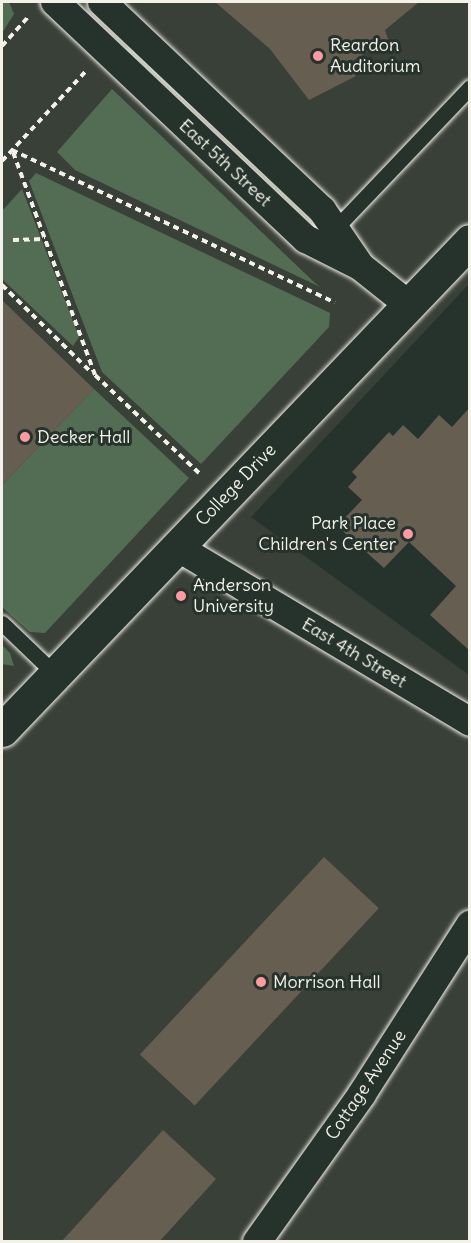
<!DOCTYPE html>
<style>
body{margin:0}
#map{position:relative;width:471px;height:1243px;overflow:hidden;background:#26332d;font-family:Delius,sans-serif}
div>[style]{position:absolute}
.built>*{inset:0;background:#394038}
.green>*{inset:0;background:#536d54}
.building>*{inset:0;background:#665e50;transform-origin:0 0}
.path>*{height:4px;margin-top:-2px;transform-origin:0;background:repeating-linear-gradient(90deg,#f4f1e8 0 6px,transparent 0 10.5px)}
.roads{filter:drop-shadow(0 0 2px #f4f1e8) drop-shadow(0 0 2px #f4f1e8)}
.lane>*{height:15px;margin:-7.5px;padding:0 7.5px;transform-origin:7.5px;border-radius:7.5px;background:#26332d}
.street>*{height:28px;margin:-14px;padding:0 14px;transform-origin:14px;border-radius:14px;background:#26332d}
.secondary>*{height:33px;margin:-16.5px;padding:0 16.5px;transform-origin:16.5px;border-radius:16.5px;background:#26332d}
.dots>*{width:16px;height:16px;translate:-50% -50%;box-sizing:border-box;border:3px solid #26332d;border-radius:50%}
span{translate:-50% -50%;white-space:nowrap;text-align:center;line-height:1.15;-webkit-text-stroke:6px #26332d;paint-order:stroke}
.poi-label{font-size:18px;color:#f4f1e8}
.left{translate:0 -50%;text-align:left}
.right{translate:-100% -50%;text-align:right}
.street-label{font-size:18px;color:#f4f1e8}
.frame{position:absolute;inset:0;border:3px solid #f4f1e8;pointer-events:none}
</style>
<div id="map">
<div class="built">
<i style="clip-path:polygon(2px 2px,469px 2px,469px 284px,251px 517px,469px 675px,469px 1241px,2px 1242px)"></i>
</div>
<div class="green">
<i style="clip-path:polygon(2px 2px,9px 2px,14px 14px,2px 33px)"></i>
<i style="clip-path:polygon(128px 42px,208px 122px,127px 50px)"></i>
<i style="clip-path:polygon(112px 89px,315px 283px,320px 287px,75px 170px,57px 152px)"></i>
<i style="clip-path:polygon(36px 173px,330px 313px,329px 327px,201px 464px,102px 372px,29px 181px)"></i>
<i style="clip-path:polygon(22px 189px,79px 337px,73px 346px,2px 279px,2px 211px)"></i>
<i style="clip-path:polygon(94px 389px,189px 478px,45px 633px,30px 632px,2px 607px,2px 485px)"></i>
<i style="clip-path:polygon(2px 645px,10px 653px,14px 666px,2px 664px)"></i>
</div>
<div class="building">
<i style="clip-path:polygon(215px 2px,419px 2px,385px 30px,388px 39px,349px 63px,356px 76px,309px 100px,270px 49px)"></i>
<i style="clip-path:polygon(2px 300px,94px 389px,2px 485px)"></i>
<i style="clip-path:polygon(470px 407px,470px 651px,430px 615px,456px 586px,409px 542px,384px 568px,337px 526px,362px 500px,348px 487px,357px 477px,352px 472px,389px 432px,393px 436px,403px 425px,418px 439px,439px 415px,452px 427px)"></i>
<i style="left:324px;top:857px;width:75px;height:270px;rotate:43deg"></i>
<i style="clip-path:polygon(163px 1130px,216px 1179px,159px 1242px,61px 1242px)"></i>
</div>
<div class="path">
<i style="left:2px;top:46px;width:39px;rotate:-48deg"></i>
<i style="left:2px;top:161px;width:123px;rotate:-47deg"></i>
<i style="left:13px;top:240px;width:32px;rotate:-2deg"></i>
<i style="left:2px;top:285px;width:126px;rotate:44.4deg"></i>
<i style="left:199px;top:473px;width:143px;rotate:-136.7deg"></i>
<i style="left:95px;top:375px;width:240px;rotate:-110.2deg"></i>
<i style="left:12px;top:150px;width:357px;rotate:25.3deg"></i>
</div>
<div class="roads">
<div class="lane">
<i style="left:332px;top:232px;width:200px;rotate:-46.4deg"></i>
<i style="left:2px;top:623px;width:74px;rotate:43.9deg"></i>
</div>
<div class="street">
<i style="left:55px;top:2px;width:345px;rotate:43.4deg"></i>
<i style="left:306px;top:239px;width:60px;rotate:26.6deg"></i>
<i style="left:360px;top:266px;width:63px;rotate:38.5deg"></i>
<i style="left:102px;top:2px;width:303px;rotate:43.4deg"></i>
<i style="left:322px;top:210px;width:65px;rotate:55.6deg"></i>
<i style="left:177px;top:547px;width:341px;rotate:30.8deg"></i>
<i style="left:257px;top:1242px;width:181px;rotate:-54.6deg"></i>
<i style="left:362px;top:1094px;width:201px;rotate:-57.4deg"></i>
</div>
<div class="secondary">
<i style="left:2px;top:730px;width:677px;rotate:-46.26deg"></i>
</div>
</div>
<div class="dots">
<i style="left:318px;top:56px;background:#ff9aa2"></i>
<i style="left:25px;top:437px;background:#ff9aa2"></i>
<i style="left:408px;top:534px;background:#ff9aa2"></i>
<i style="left:181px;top:596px;background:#ff9aa2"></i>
<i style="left:261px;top:982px;background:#ff9aa2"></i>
</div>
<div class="poi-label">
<span class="left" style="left:330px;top:56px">Reardon<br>Auditorium</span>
<span class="left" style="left:37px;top:437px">Decker Hall</span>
<span class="right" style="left:396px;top:534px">Park Place<br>Children's Center</span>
<span class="left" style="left:193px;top:596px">Anderson<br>University</span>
<span class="left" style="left:273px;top:982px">Morrison Hall</span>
</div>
<div class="street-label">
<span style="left:225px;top:163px;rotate:43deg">East 5th Street</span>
<span style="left:236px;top:485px;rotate:-46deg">College Drive</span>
<span style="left:354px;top:653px;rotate:31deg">East 4th Street</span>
<span style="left:366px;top:1085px;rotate:-56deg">Cottage Avenue</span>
</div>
<div class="frame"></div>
</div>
